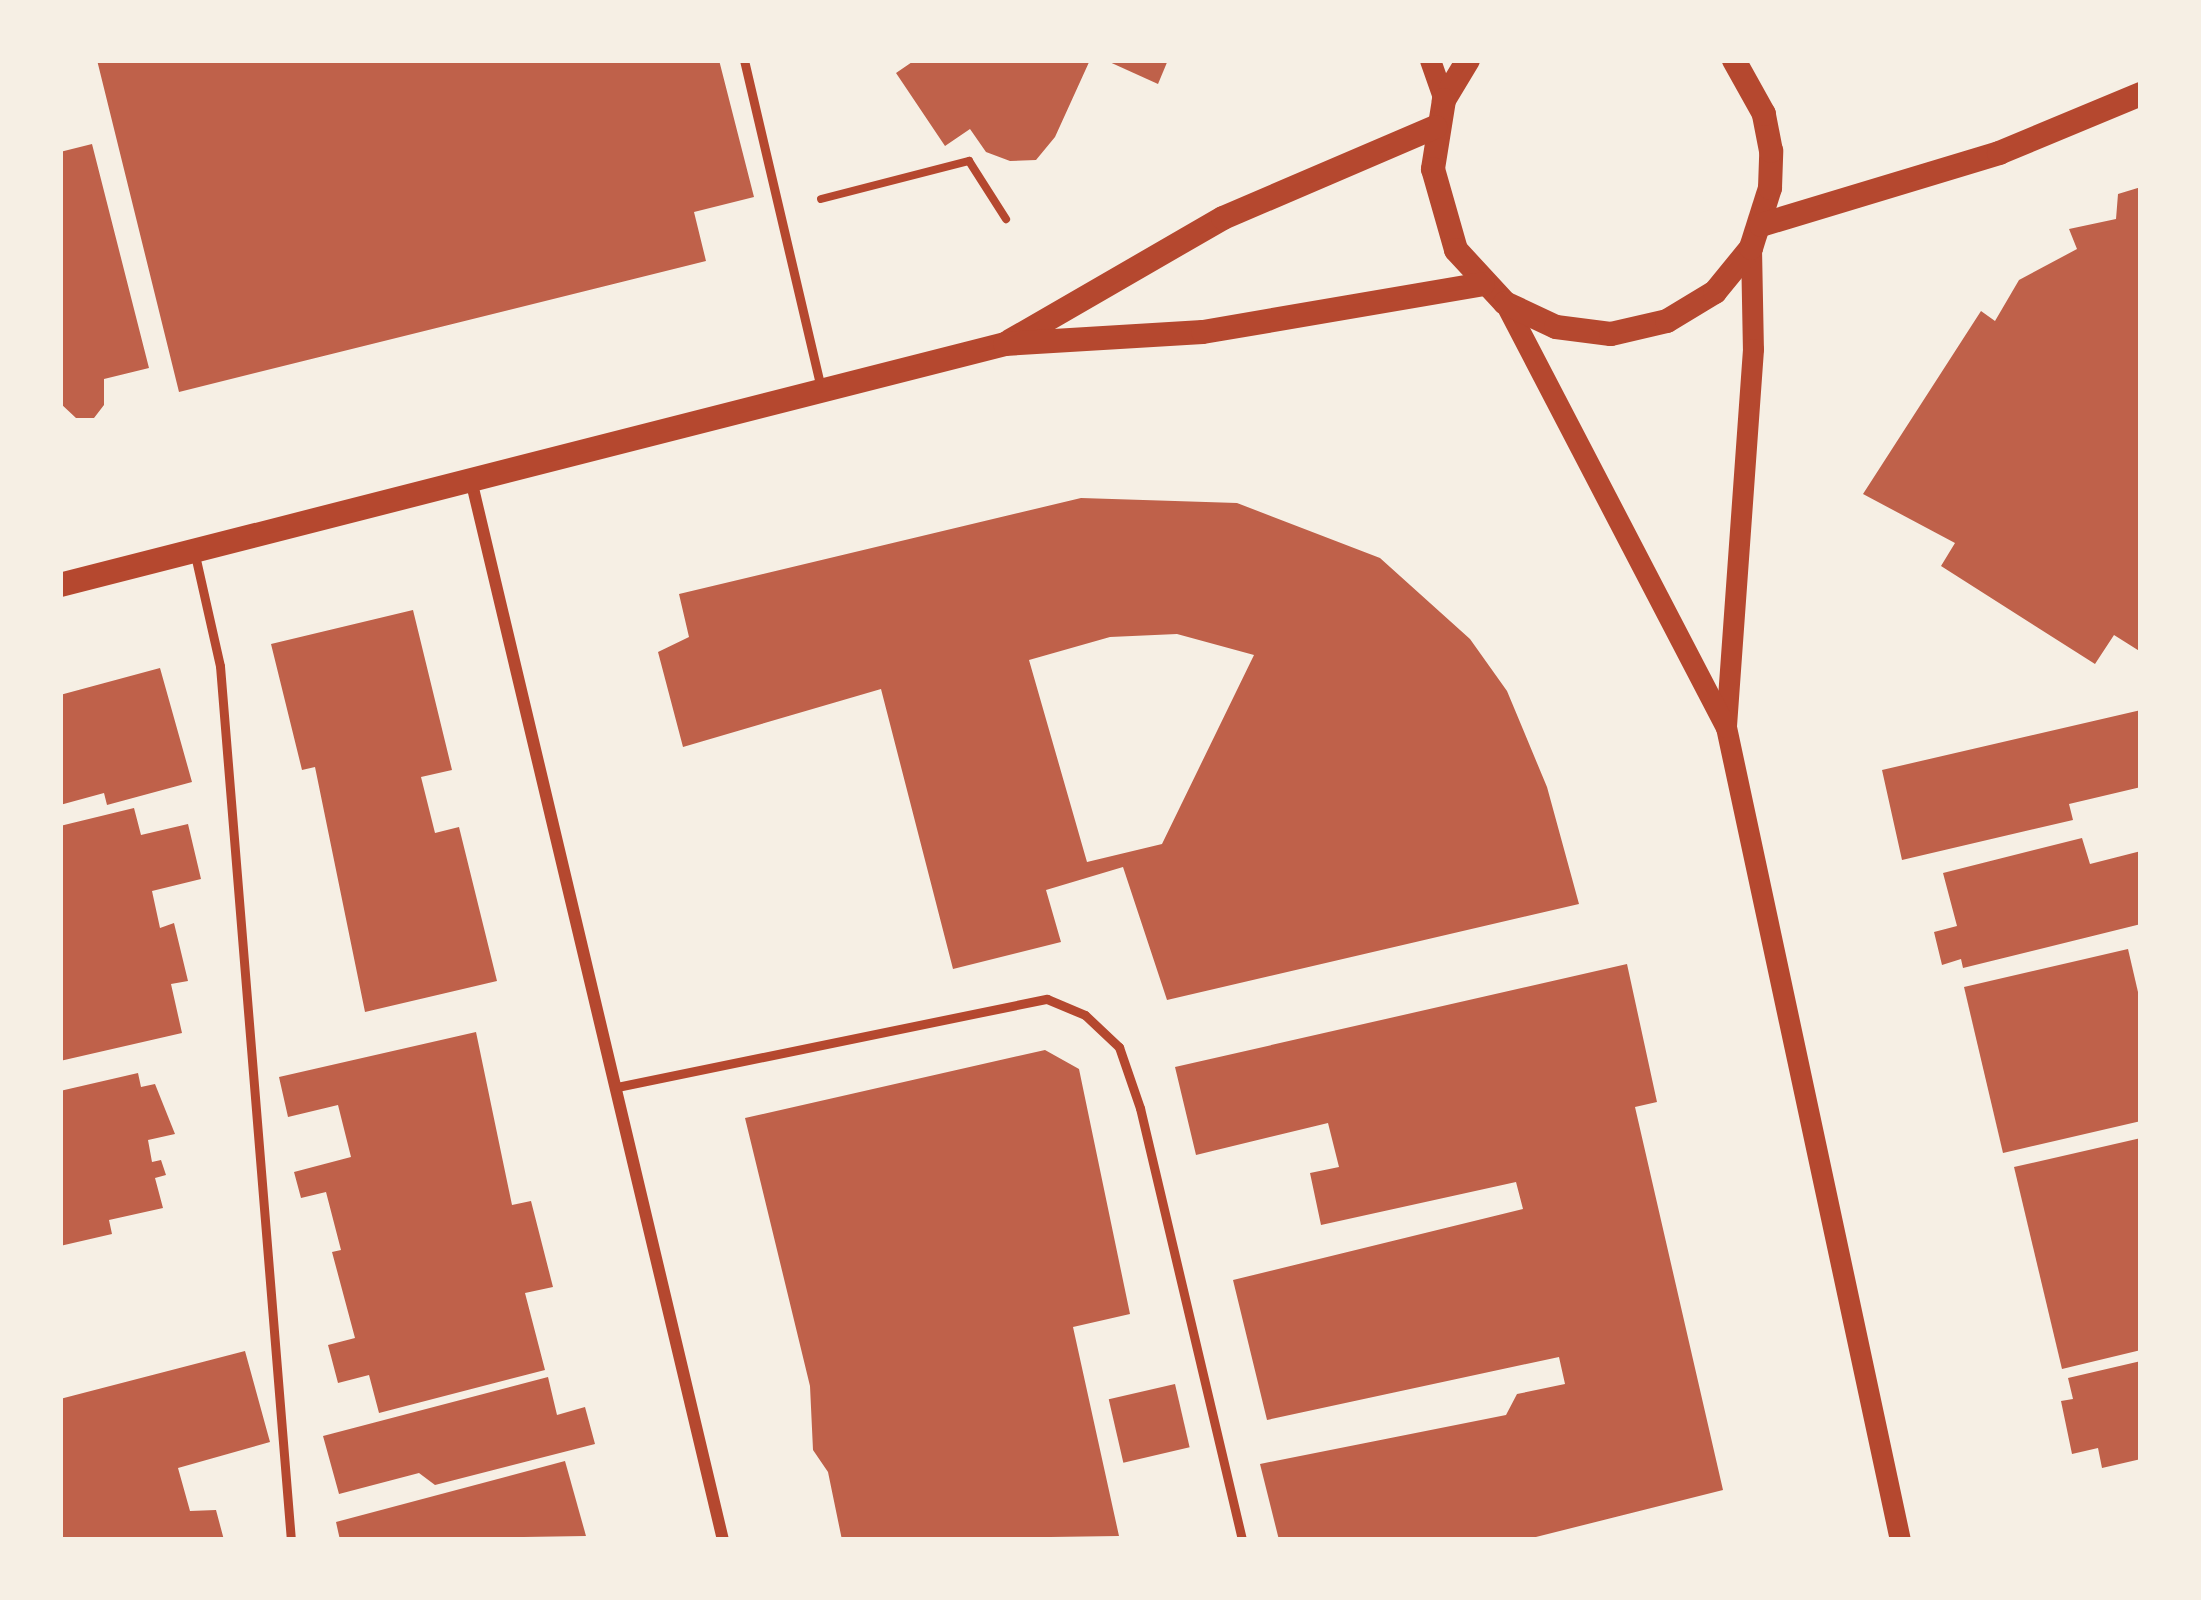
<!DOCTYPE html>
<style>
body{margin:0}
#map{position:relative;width:2201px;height:1600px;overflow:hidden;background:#f6efe4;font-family:"Roboto Condensed",sans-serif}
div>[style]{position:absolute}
.building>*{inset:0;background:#bf614a;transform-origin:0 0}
.path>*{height:8px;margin:-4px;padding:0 4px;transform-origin:4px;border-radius:4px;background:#b5482f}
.service>*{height:9px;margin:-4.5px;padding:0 4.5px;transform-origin:4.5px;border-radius:4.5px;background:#b5482f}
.minor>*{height:12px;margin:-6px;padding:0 6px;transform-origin:6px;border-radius:6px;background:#b5482f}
.tertiary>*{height:21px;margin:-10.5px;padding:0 10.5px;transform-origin:10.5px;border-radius:10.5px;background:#b5482f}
.secondary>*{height:24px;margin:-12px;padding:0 12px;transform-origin:12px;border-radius:12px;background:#b5482f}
span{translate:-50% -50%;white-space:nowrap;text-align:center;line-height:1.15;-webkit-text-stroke:12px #f6efe4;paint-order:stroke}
.frame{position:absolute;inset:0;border:63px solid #f6efe4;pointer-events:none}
</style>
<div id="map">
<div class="building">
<i style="clip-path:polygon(97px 60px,719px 60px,754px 197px,694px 212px,706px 261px,179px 392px)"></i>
<i style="clip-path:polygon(915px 60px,1090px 60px,1055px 137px,1036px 160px,1010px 161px,986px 152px,970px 129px,945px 146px,896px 73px)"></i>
<i style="clip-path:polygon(1105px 60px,1168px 60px,1158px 84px)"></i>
<i style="clip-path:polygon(92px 144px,149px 368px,104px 379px,104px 405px,94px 418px,76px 418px,60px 403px,60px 152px)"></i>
<i style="clip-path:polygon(2141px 187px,2141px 652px,2114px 635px,2095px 664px,1941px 566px,1955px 543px,1863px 494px,1981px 311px,1995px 321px,2019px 280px,2077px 249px,2069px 229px,2116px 219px,2118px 194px)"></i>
<i style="clip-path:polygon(evenodd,1081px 498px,1237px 503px,1380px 558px,1470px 639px,1507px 691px,1547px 787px,1579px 904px,1167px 1000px,1123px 867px,1046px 890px,1061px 942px,953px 969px,881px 689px,683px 747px,658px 652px,689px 637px,679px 594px,1081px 498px,1177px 634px,1254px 655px,1162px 844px,1087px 862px,1029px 660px,1110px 637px,1177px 634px)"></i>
<i style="clip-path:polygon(413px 610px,452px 770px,421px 777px,435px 833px,459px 827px,497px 981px,365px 1012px,315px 767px,302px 770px,271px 644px)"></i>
<i style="clip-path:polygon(160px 668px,192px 782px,107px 805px,104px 793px,60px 805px,60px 695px)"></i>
<i style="clip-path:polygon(2141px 710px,2141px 787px,2069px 804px,2073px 820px,1902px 860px,1882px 770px)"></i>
<i style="clip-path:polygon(134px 808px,141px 835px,188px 824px,201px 879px,152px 891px,160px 928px,174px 923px,188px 981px,171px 984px,182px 1033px,60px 1061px,60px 826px)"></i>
<i style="clip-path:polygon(2082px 838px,2090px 864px,2141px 851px,2141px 924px,1963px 968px,1961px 959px,1942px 965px,1934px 932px,1957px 926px,1943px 873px)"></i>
<i style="clip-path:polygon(2128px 949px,2141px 1005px,2141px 1121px,2003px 1153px,1964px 987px)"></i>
<i style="clip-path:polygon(1627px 964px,1657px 1102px,1635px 1107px,1723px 1490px,1524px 1540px,1279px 1540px,1260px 1464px,1506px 1415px,1517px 1394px,1565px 1384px,1559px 1357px,1267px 1420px,1233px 1280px,1523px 1209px,1516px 1182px,1321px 1225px,1310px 1173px,1339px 1167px,1328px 1123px,1196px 1155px,1175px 1067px)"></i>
<i style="clip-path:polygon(476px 1032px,512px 1205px,531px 1201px,553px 1287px,525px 1293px,545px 1370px,379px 1413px,369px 1375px,338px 1383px,328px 1345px,355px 1338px,332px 1252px,341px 1250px,326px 1192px,301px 1198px,294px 1172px,351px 1157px,338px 1105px,288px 1117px,279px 1077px)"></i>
<i style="clip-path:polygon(1045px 1050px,1079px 1069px,1130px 1314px,1073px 1327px,1119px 1536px,842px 1540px,828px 1472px,813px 1450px,810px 1386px,745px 1118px)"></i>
<i style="clip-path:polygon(138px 1073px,141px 1087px,155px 1084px,175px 1134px,148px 1140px,152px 1162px,161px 1160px,166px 1175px,155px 1178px,163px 1208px,109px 1220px,112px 1234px,60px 1246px,60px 1091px)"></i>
<i style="clip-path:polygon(2141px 1138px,2141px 1350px,2062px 1369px,2014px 1167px)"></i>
<i style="clip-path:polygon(245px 1351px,270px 1442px,178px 1468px,190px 1511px,216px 1510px,224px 1540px,60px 1540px,60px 1399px)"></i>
<i style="clip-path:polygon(2141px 1361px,2141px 1459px,2102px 1468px,2098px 1448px,2072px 1454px,2061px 1401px,2073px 1399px,2068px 1378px)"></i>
<i style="clip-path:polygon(548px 1377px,557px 1415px,585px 1407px,595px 1444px,435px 1485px,419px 1473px,339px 1494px,323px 1436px)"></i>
<i style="left:1175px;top:1384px;width:65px;height:68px;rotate:77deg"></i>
<i style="clip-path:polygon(565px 1461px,586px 1536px,340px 1540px,336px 1522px)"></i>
</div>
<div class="path">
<i style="left:821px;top:199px;width:153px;rotate:-14.4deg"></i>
<i style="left:969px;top:161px;width:69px;rotate:57.5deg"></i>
</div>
<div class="service">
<i style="left:744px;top:60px;width:338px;rotate:76.8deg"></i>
<i style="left:195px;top:555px;width:114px;rotate:77.3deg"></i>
<i style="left:220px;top:666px;width:877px;rotate:85.36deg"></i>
<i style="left:617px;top:1087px;width:439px;rotate:-11.6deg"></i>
<i style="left:1047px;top:999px;width:41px;rotate:22.8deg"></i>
<i style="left:1085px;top:1015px;width:47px;rotate:43.3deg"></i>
<i style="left:1119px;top:1047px;width:65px;rotate:71deg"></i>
<i style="left:1140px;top:1108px;width:444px;rotate:76.7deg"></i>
</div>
<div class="minor">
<i style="left:472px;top:484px;width:1085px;rotate:76.63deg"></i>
</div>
<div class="tertiary">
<i style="left:1430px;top:60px;width:42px;rotate:70.7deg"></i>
<i style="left:1751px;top:248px;width:101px;rotate:88.9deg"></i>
<i style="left:1753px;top:349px;width:379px;rotate:94.1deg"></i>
<i style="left:1726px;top:727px;width:831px;rotate:77.92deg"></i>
<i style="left:1505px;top:303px;width:478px;rotate:62.5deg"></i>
</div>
<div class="secondary">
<i style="left:1468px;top:60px;width:47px;rotate:121deg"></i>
<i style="left:1444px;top:100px;width:70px;rotate:99.1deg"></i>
<i style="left:1433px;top:169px;width:84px;rotate:74.1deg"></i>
<i style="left:1456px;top:250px;width:72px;rotate:47.2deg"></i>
<i style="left:1505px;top:303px;width:56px;rotate:25.2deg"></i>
<i style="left:1556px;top:327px;width:55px;rotate:7.3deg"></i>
<i style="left:1611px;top:334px;width:57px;rotate:-13.1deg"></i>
<i style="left:1667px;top:321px;width:56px;rotate:-31.1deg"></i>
<i style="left:1715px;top:292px;width:57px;rotate:-50.7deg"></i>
<i style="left:1751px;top:248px;width:63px;rotate:-72.4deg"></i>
<i style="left:1770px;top:188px;width:37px;rotate:-88deg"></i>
<i style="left:1771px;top:151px;width:38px;rotate:-101deg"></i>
<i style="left:1764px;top:114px;width:62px;rotate:-119.1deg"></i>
<i style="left:1761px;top:225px;width:249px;rotate:-16.8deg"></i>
<i style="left:1999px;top:153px;width:154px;rotate:-22.6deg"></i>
<i style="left:1010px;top:341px;width:246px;rotate:-30deg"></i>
<i style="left:1223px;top:218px;width:231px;rotate:-23.2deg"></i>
<i style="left:60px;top:585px;width:975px;rotate:-14.31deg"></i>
<i style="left:1005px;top:344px;width:198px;rotate:-3.5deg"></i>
<i style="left:1203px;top:332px;width:284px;rotate:-9.7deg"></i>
</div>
<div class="frame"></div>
</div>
